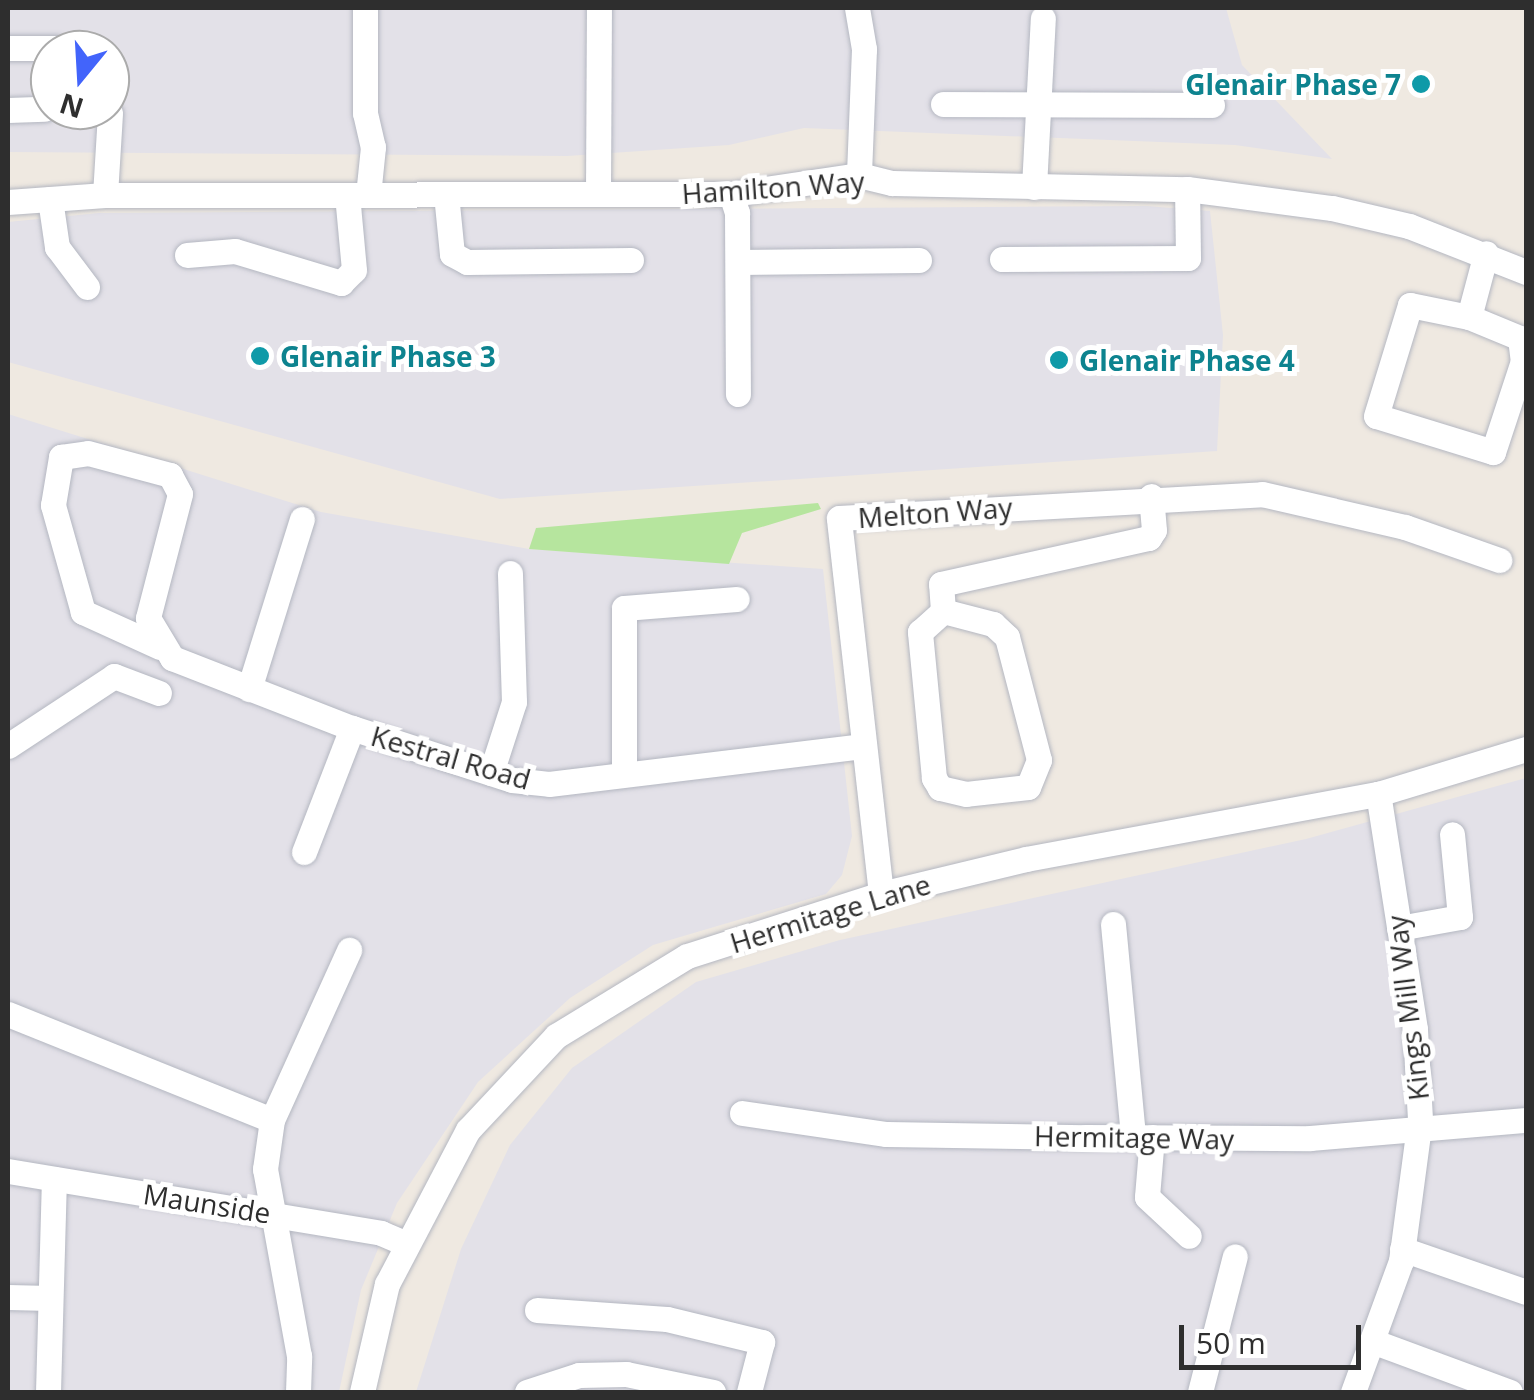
<!DOCTYPE html>
<style>
body{margin:0}
#map{position:relative;width:1534px;height:1400px;overflow:hidden;background:#efe9e1;font-family:"Open Sans",sans-serif}
div>[style]{position:absolute}
.industrial>*{inset:0;background:#e3e1e8}
.green>*{inset:0;background:#b6e59e}
.roads{filter:drop-shadow(0 0 2px #b4b7c1) drop-shadow(0 0 2px #b4b7c1)}
.minor>*{height:25px;margin:-12.5px;padding:0 12.5px;transform-origin:12.5px;border-radius:12.5px;background:#fff}
.dots>*{width:28px;height:28px;translate:-50% -50%;box-sizing:border-box;border:5px solid #fff;border-radius:50%}
span{translate:-50% -50%;white-space:nowrap;text-align:center;line-height:1.15;-webkit-text-stroke:10px #fff;paint-order:stroke}
.culture-label{font-size:28px;color:#0d838f;font-weight:700}
.right{translate:-100% -50%;text-align:right}
.left{translate:0 -50%;text-align:left}
.street-label{font-size:28px;color:#2e2e2e}
.frame{position:absolute;inset:0;border:10px solid #2e2e2e;pointer-events:none}
.north{position:absolute;left:30px;top:30px;width:100px;height:100px;box-sizing:border-box;background:#fff;border:2px solid #ababab;border-radius:50%;rotate:198deg;font-size:28px;font-weight:700;line-height:40px;text-align:center;color:#2e2e2e}
.north::after{content:'';display:block;margin:auto;width:35px;height:45px;background:#4264fb;clip-path:polygon(50% 0,100% 100%,50% 72%,0 100%)}
.scale{position:absolute;left:1179px;top:1325px;width:182px;height:45px;box-sizing:border-box;border:5px solid #2e2e2e;border-top:0;padding-left:12px;font-size:30px;line-height:35px;white-space:nowrap;color:#2e2e2e;-webkit-text-stroke:8px #fff;paint-order:stroke}
</style>
<div id="map">
<div class="industrial">
<i style="clip-path:polygon(evenodd,8px 8px,1226px 8px,1242px 65px,1332px 159px,1235px 145px,804px 128px,729px 145px,567px 156px,8px 152px,8px 8px,50px 50px,110px 50px,110px 110px,50px 110px,50px 50px)"></i>
<i style="clip-path:polygon(1146px 206px,1210px 211px,1223px 335px,1217px 451px,500px 499px,8px 362px,8px 222px,99px 213px)"></i>
<i style="clip-path:polygon(8px 414px,321px 512px,529px 549px,823px 569px,852px 836px,842px 875px,826px 894px,653px 945px,570px 998px,478px 1082px,397px 1203px,361px 1290px,339px 1392px,8px 1392px)"></i>
<i style="clip-path:polygon(1526px 778px,1526px 1392px,416px 1392px,461px 1249px,510px 1145px,572px 1068px,696px 982px,840px 940px,1306px 839px)"></i>
</div>
<div class="green">
<i style="clip-path:polygon(818px 503px,821px 509px,742px 533px,729px 564px,529px 549px,536px 528px)"></i>
</div>
<div class="roads">
<div class="minor">
<i style="left:365px;top:8px;width:105px;rotate:90deg"></i>
<i style="left:365px;top:113px;width:35px;rotate:77deg"></i>
<i style="left:373px;top:147px;width:48px;rotate:95.9deg"></i>
<i style="left:857px;top:8px;width:42px;rotate:80.3deg"></i>
<i style="left:864px;top:49px;width:126px;rotate:92.3deg"></i>
<i style="left:8px;top:48px;width:49px"></i>
<i style="left:943px;top:104px;width:269px;rotate:0.2deg"></i>
<i style="left:8px;top:110px;width:36px;rotate:-2deg"></i>
<i style="left:1034px;top:187px;width:169px;rotate:-87deg"></i>
<i style="left:598px;top:193px;width:185px;rotate:-89.7deg"></i>
<i style="left:446px;top:194px;width:60px;rotate:84.3deg"></i>
<i style="left:452px;top:254px;width:17px;rotate:28deg"></i>
<i style="left:467px;top:262px;width:164px;rotate:-0.7deg"></i>
<i style="left:731px;top:194px;width:20px;rotate:72deg"></i>
<i style="left:737px;top:213px;width:181px;rotate:89.7deg"></i>
<i style="left:105px;top:195px;width:82px;rotate:-86.5deg"></i>
<i style="left:50px;top:199px;width:49px;rotate:81.7deg"></i>
<i style="left:57px;top:247px;width:50px;rotate:53.1deg"></i>
<i style="left:8px;top:202px;width:97px;rotate:-4.1deg"></i>
<i style="left:105px;top:195px;width:626px;rotate:-0.09deg"></i>
<i style="left:731px;top:194px;width:129px;rotate:-8.4deg"></i>
<i style="left:859px;top:175px;width:34px;rotate:14deg"></i>
<i style="left:892px;top:183px;width:295px;rotate:1.2deg"></i>
<i style="left:1187px;top:189px;width:146px;rotate:7.5deg"></i>
<i style="left:1332px;top:208px;width:79px;rotate:13.2deg"></i>
<i style="left:1409px;top:226px;width:126px;rotate:21.5deg"></i>
<i style="left:187px;top:255px;width:48px;rotate:-4.8deg"></i>
<i style="left:235px;top:251px;width:111px;rotate:16.8deg"></i>
<i style="left:341px;top:283px;width:18px;rotate:-45deg"></i>
<i style="left:354px;top:270px;width:75px;rotate:-95.3deg"></i>
<i style="left:1002px;top:259px;width:186px;rotate:-0.3deg"></i>
<i style="left:1188px;top:258px;width:69px;rotate:-90.8deg"></i>
<i style="left:738px;top:262px;width:181px;rotate:-0.6deg"></i>
<i style="left:1410px;top:305px;width:60px;rotate:11.5deg"></i>
<i style="left:1469px;top:317px;width:55px;rotate:22.4deg"></i>
<i style="left:1520px;top:338px;width:23px;rotate:83deg"></i>
<i style="left:1523px;top:361px;width:96px;rotate:108.2deg"></i>
<i style="left:1493px;top:452px;width:122px;rotate:-162.9deg"></i>
<i style="left:1376px;top:416px;width:116px;rotate:-73deg"></i>
<i style="left:1469px;top:317px;width:66px;rotate:-75.1deg"></i>
<i style="left:943px;top:611px;width:52px;rotate:14.6deg"></i>
<i style="left:993px;top:624px;width:19px;rotate:43deg"></i>
<i style="left:1007px;top:637px;width:127px;rotate:75.4deg"></i>
<i style="left:1039px;top:760px;width:29px;rotate:112deg"></i>
<i style="left:1028px;top:787px;width:62px;rotate:173.6deg"></i>
<i style="left:966px;top:794px;width:27px;rotate:-167deg"></i>
<i style="left:940px;top:788px;width:12px;rotate:-121deg"></i>
<i style="left:934px;top:778px;width:147px;rotate:-95.5deg"></i>
<i style="left:920px;top:632px;width:31px;rotate:-42deg"></i>
<i style="left:943px;top:611px;width:27px;rotate:-94deg"></i>
<i style="left:941px;top:584px;width:213px;rotate:-12.5deg"></i>
<i style="left:1149px;top:538px;width:9px;rotate:-58deg"></i>
<i style="left:1154px;top:530px;width:34px;rotate:-95deg"></i>
<i style="left:160px;top:647px;width:85px;rotate:-155.6deg"></i>
<i style="left:83px;top:612px;width:111px;rotate:-105.7deg"></i>
<i style="left:53px;top:505px;width:49px;rotate:-80.5deg"></i>
<i style="left:61px;top:457px;width:27px;rotate:-8deg"></i>
<i style="left:88px;top:453px;width:85px;rotate:15deg"></i>
<i style="left:170px;top:475px;width:21px;rotate:62deg"></i>
<i style="left:180px;top:494px;width:128px;rotate:104.5deg"></i>
<i style="left:148px;top:618px;width:47px;rotate:59deg"></i>
<i style="left:172px;top:658px;width:193px;rotate:21.3deg"></i>
<i style="left:352px;top:728px;width:168px;rotate:18deg"></i>
<i style="left:512px;top:780px;width:37px;rotate:6deg"></i>
<i style="left:549px;top:784px;width:315px;rotate:-6.9deg"></i>
<i style="left:249px;top:689px;width:178px;rotate:-72.7deg"></i>
<i style="left:8px;top:746px;width:127px;rotate:-33.4deg"></i>
<i style="left:114px;top:676px;width:48px;rotate:20.7deg"></i>
<i style="left:624px;top:771px;width:163px;rotate:-90deg"></i>
<i style="left:624px;top:608px;width:113px;rotate:-4.6deg"></i>
<i style="left:491px;top:773px;width:75px;rotate:-72.1deg"></i>
<i style="left:514px;top:702px;width:129px;rotate:-91.8deg"></i>
<i style="left:304px;top:852px;width:133px;rotate:-68.8deg"></i>
<i style="left:881px;top:894px;width:378px;rotate:-96.4deg"></i>
<i style="left:839px;top:518px;width:424px;rotate:-3.2deg"></i>
<i style="left:1262px;top:494px;width:147px;rotate:13deg"></i>
<i style="left:1405px;top:527px;width:100px;rotate:19.3deg"></i>
<i style="left:1113px;top:924px;width:214px;rotate:84.6deg"></i>
<i style="left:1399px;top:928px;width:62px;rotate:-10.2deg"></i>
<i style="left:1460px;top:917px;width:83px;rotate:-95.5deg"></i>
<i style="left:8px;top:1014px;width:284px;rotate:21.9deg"></i>
<i style="left:742px;top:1113px;width:146px;rotate:8.3deg"></i>
<i style="left:886px;top:1134px;width:199px;rotate:0.9deg"></i>
<i style="left:1085px;top:1137px;width:225px;rotate:0.3deg"></i>
<i style="left:1310px;top:1138px;width:217px;rotate:-4.8deg"></i>
<i style="left:1152px;top:1137px;width:60px;rotate:94.8deg"></i>
<i style="left:1147px;top:1197px;width:57px;rotate:42.9deg"></i>
<i style="left:8px;top:1171px;width:378px;rotate:9.4deg"></i>
<i style="left:381px;top:1233px;width:26px;rotate:23deg"></i>
<i style="left:1402px;top:1249px;width:131px;rotate:19.1deg"></i>
<i style="left:8px;top:1297px;width:42px;rotate:1.4deg"></i>
<i style="left:537px;top:1310px;width:130px;rotate:4deg"></i>
<i style="left:667px;top:1319px;width:98px;rotate:13.6deg"></i>
<i style="left:762px;top:1342px;width:52px;rotate:104.6deg"></i>
<i style="left:1372px;top:1341px;width:147px;rotate:20.3deg"></i>
<i style="left:48px;top:1392px;width:213px;rotate:-88.4deg"></i>
<i style="left:298px;top:1392px;width:36px;rotate:-88deg"></i>
<i style="left:299px;top:1356px;width:190px;rotate:-100.3deg"></i>
<i style="left:265px;top:1169px;width:49px;rotate:-81.9deg"></i>
<i style="left:272px;top:1120px;width:187px;rotate:-65.6deg"></i>
<i style="left:362px;top:1392px;width:111px;rotate:-77deg"></i>
<i style="left:387px;top:1284px;width:174px;rotate:-62.3deg"></i>
<i style="left:468px;top:1130px;width:129px;rotate:-46.9deg"></i>
<i style="left:556px;top:1036px;width:153px;rotate:-31.4deg"></i>
<i style="left:687px;top:956px;width:204px;rotate:-17.7deg"></i>
<i style="left:881px;top:894px;width:149px;rotate:-13.6deg"></i>
<i style="left:1026px;top:859px;width:358px;rotate:-10.5deg"></i>
<i style="left:1378px;top:794px;width:155px;rotate:-16.9deg"></i>
<i style="left:527px;top:1392px;width:55px;rotate:-18.1deg"></i>
<i style="left:579px;top:1375px;width:47px;rotate:-1.2deg"></i>
<i style="left:626px;top:1374px;width:89px;rotate:11.7deg"></i>
<i style="left:1200px;top:1392px;width:140px;rotate:-75.6deg"></i>
<i style="left:1353px;top:1392px;width:140px;rotate:-69.9deg"></i>
<i style="left:1401px;top:1261px;width:143px;rotate:-82.4deg"></i>
<i style="left:1420px;top:1119px;width:90px;rotate:-93.2deg"></i>
<i style="left:1415px;top:1029px;width:238px;rotate:-98.9deg"></i>
</div>
</div>
<div class="dots">
<i style="left:1421px;top:84px;background:#0f9aa8"></i>
<i style="left:260px;top:356px;background:#0f9aa8"></i>
<i style="left:1059px;top:360px;background:#0f9aa8"></i>
</div>
<div class="culture-label">
<span class="right" style="left:1401px;top:84px">Glenair Phase 7</span>
<span class="left" style="left:280px;top:356px">Glenair Phase 3</span>
<span class="left" style="left:1079px;top:360px">Glenair Phase 4</span>
</div>
<div class="street-label">
<span style="left:773px;top:187px;rotate:-4deg">Hamilton Way</span>
<span style="left:935px;top:512px;rotate:-4deg">Melton Way</span>
<span style="left:451px;top:757px;rotate:16deg">Kestral Road</span>
<span style="left:830px;top:913px;rotate:-17deg">Hermitage Lane</span>
<span style="left:1407px;top:1008px;rotate:-97deg">Kings Mill Way</span>
<span style="left:1134px;top:1137px;rotate:1deg">Hermitage Way</span>
<span style="left:207px;top:1203px;rotate:9deg">Maunside</span>
</div>
<div class="frame"></div>
<div class="north">N</div>
<div class="scale">50 m</div>
</div>
